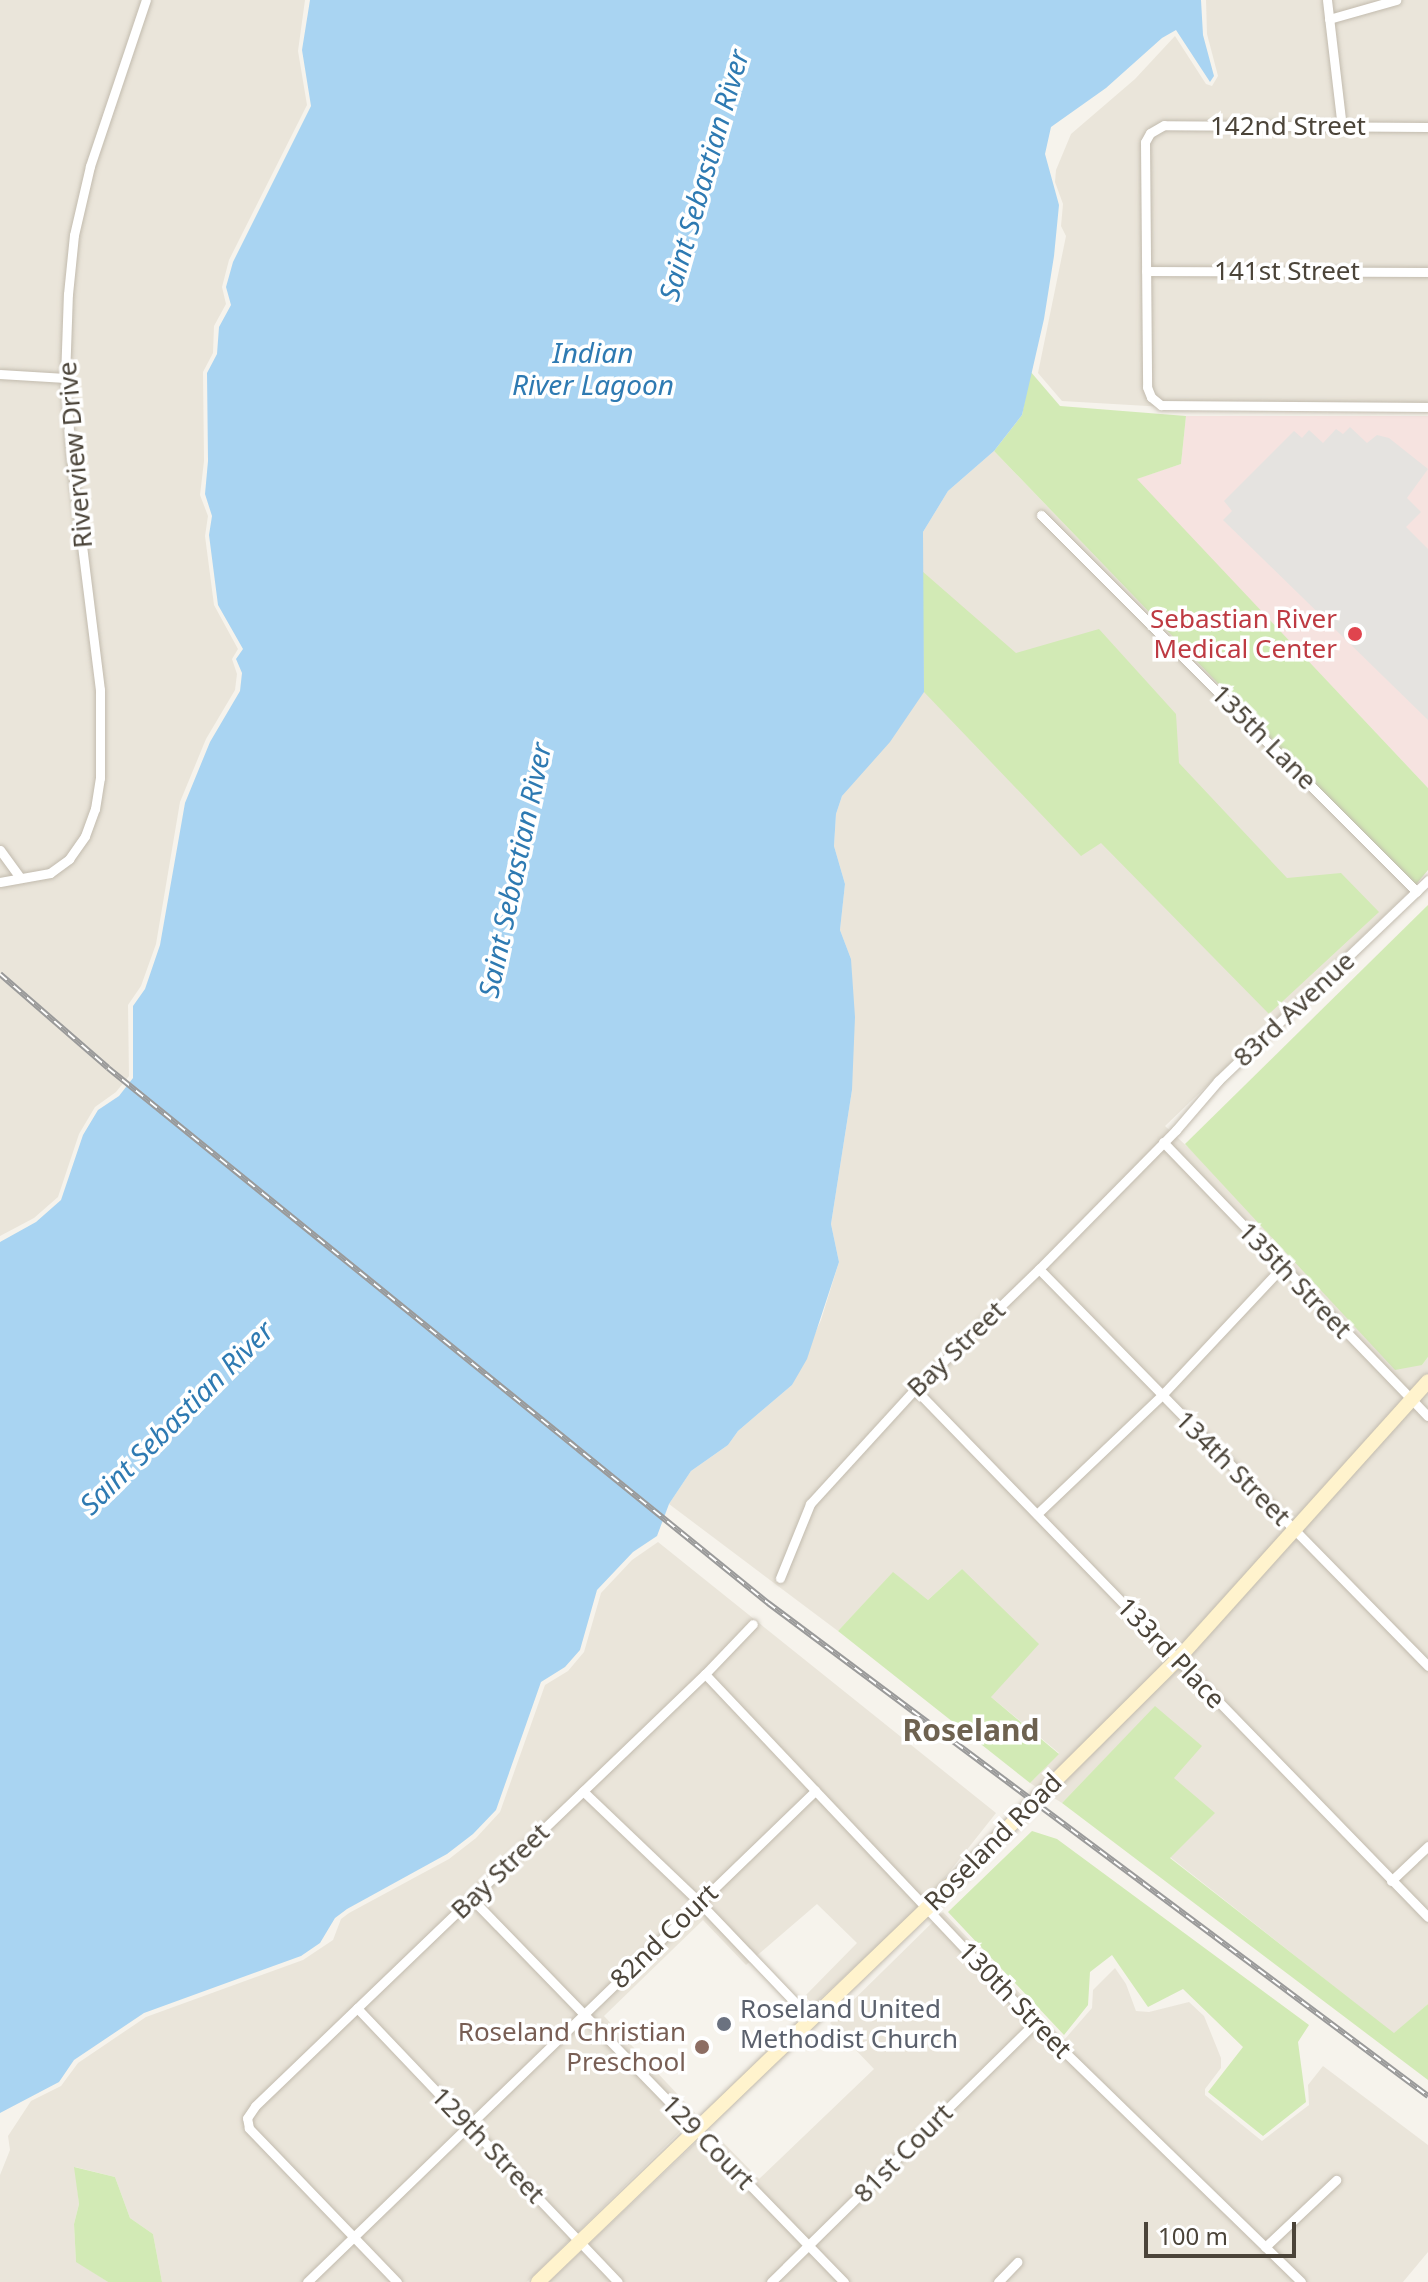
<!DOCTYPE html>
<style>
body{margin:0}
#map{position:relative;width:1428px;height:2282px;overflow:hidden;background:#f6f3ec;font-family:"Noto Sans",sans-serif}
div>[style]{position:absolute}
.residential>*{inset:0;background:#eae5da}
.medical>*{inset:0;background:#f6e3e0}
.green>*{inset:0;background:#d2eab5}
.parking>*{inset:0;background:#e5e3e0}
.water>*{inset:0;background:#a9d4f2}
.roads{filter:drop-shadow(0 0 2px #c2bbae) drop-shadow(0 0 2px #c2bbae)}
.street>*{height:9px;margin:-4.5px;padding:0 4.5px;transform-origin:4.5px;border-radius:4.5px;background:#fff}
.secondary>*{height:14px;margin:-7px;padding:0 7px;transform-origin:7px;border-radius:7px;background:#fff3cd}
.rail>*{height:6px;margin-top:-3px;transform-origin:0;background:repeating-linear-gradient(90deg,#fff 0 9px,#9a9a9a 0 18px);box-sizing:border-box;border-block:2px solid #9a9a9a}
.dots>*{width:22px;height:22px;translate:-50% -50%;box-sizing:border-box;border:4px solid #fff;border-radius:50%}
span{translate:-50% -50%;white-space:nowrap;text-align:center;line-height:1.15;-webkit-text-stroke:7px #fff;paint-order:stroke}
.street-label{font-size:26px;color:#4b4439}
.health-label{font-size:26px;color:#be3a42}
.right{translate:-100% -50%;text-align:right}
.worship-label{font-size:26px;color:#5b616d}
.left{translate:0 -50%;text-align:left}
.education-label{font-size:26px;color:#785e54}
.water-label{font-size:28px;color:#2e7ab2;font-style:italic}
.quarter-label{font-size:30px;color:#6e6250;font-weight:700}
.scale{position:absolute;left:1144px;top:2222px;width:152px;height:36px;box-sizing:border-box;border:4px solid #4b4439;border-top:0;padding-left:10px;font-size:24px;line-height:28px;white-space:nowrap;color:#4b4439;-webkit-text-stroke:6px #fff;paint-order:stroke}
</style>
<div id="map">
<div class="residential">
<i style="clip-path:polygon(0 0,305px 0,298px 51px,307px 105px,229px 260px,222px 287px,226px 304px,214px 326px,213px 353px,203px 372px,204px 461px,200px 495px,208px 516px,205px 536px,214px 605px,238px 649px,232px 659px,237px 674px,235px 690px,206px 739px,180px 802px,156px 944px,141px 986px,128px 1005px,129px 1076px,116px 1092px,95px 1107px,79px 1134px,58px 1197px,34px 1218px,0 1236px)"></i>
<i style="clip-path:polygon(1206px 0,1428px 0,1428px 411px,1233px 411px,1062px 401px,1038px 373px,1066px 236px,1061px 226px,1063px 204px,1055px 182px,1056px 170px,1071px 134px,1135px 79px,1175px 36px,1206px 84px,1212px 86px,1218px 76px,1207px 34px)"></i>
<i style="clip-path:polygon(994px 451px,1414px 887px,1165px 1126px,1422px 1365px,1428px 1357px,1428px 2004px,1394px 2034px,1170px 1857px,1174px 1778px,1155px 1707px,1062px 1803px,1030px 1783px,1059px 1753px,991px 1697px,962px 1569px,928px 1600px,893px 1573px,838px 1631px,669px 1504px,691px 1471px,728px 1445px,738px 1431px,792px 1385px,821px 1320px,839px 1262px,831px 1224px,852px 1090px,851px 959px,840px 930px,845px 884px,834px 846px,836px 814px,842px 796px,862px 770px,922px 571px,923px 532px,948px 491px)"></i>
<i style="clip-path:polygon(658px 1542px,996px 1813px,924px 1904px,813px 2005px,805px 1996px,857px 1943px,817px 1904px,746px 1965px,703px 1920px,604px 2016px,697px 2115px,527px 2282px,162px 2282px,153px 2234px,130px 2218px,115px 2177px,75px 2167px,79px 2204px,74px 2224px,76px 2261px,108px 2282px,0 2282px,0 2175px,10px 2150px,8px 2136px,31px 2101px,61px 2086px,78px 2063px,146px 2017px,303px 1960px,333px 1940px,341px 1919px,349px 1913px,449px 1859px,476px 1838px,500px 1812px,545px 1685px,568px 1671px,584px 1652px,601px 1593px,632px 1560px)"></i>
<i style="clip-path:polygon(943px 1912px,1064px 2040px,1092px 2008px,1093px 1990px,1115px 1968px,1126px 1984px,1136px 2011px,1149px 2012px,1189px 2002px,1204px 2016px,1221px 2058px,1221px 2068px,1205px 2089px,1205px 2095px,1262px 2141px,1309px 2105px,1308px 2085px,1323px 2066px,1428px 2145px,1428px 2252px,1403px 2282px,549px 2282px,710px 2129px,759px 2179px,874px 2069px,830px 2023px)"></i>
</div>
<div class="medical">
<i style="clip-path:polygon(1186px 416px,1428px 416px,1428px 788px,1136px 479px,1181px 464px)"></i>
</div>
<div class="green">
<i style="clip-path:polygon(1030px 371px,1060px 406px,1186px 416px,1181px 464px,1137px 479px,1428px 788px,1428px 870px,1414px 887px,994px 451px,1022px 415px)"></i>
<i style="clip-path:polygon(922px 571px,1016px 653px,1099px 629px,1176px 714px,1179px 763px,1287px 878px,1341px 873px,1379px 912px,1269px 1014px,1101px 843px,1081px 856px,924px 692px)"></i>
<i style="clip-path:polygon(1428px 905px,1428px 1357px,1422px 1365px,1395px 1370px,1185px 1144px)"></i>
<i style="clip-path:polygon(962px 1569px,1039px 1644px,991px 1697px,1059px 1754px,1030px 1783px,838px 1631px,893px 1572px,928px 1600px)"></i>
<i style="clip-path:polygon(1155px 1706px,1202px 1746px,1174px 1778px,1215px 1813px,1170px 1858px,1394px 2033px,1428px 2004px,1428px 2080px,1062px 1803px)"></i>
<i style="clip-path:polygon(1032px 1831px,1057px 1839px,1309px 2025px,1298px 2042px,1306px 2102px,1263px 2136px,1208px 2092px,1243px 2047px,1183px 1989px,1148px 2007px,1112px 1955px,1090px 1972px,1088px 2005px,1064px 2035px,948px 1912px)"></i>
<i style="clip-path:polygon(74px 2167px,115px 2177px,130px 2218px,153px 2234px,162px 2282px,108px 2282px,76px 2262px,74px 2224px,79px 2204px)"></i>
</div>
<div class="parking">
<i style="clip-path:polygon(1350px 427px,1367px 443px,1377px 435px,1389px 438px,1428px 469px,1407px 498px,1421px 512px,1406px 527px,1428px 549px,1428px 720px,1223px 520px,1232px 511px,1224px 501px,1294px 431px,1302px 438px,1309px 430px,1323px 443px,1336px 429px,1343px 434px)"></i>
</div>
<div class="water">
<i style="clip-path:polygon(310px 0,1201px 0,1203px 35px,1214px 76px,1210px 82px,1176px 30px,1162px 38px,1106px 88px,1051px 127px,1045px 154px,1059px 205px,1054px 256px,1044px 319px,1022px 415px,994px 451px,948px 491px,923px 532px,924px 692px,890px 742px,842px 796px,836px 814px,834px 846px,845px 884px,840px 930px,851px 959px,855px 1017px,852px 1090px,831px 1224px,839px 1262px,807px 1359px,792px 1385px,738px 1431px,728px 1445px,691px 1471px,669px 1504px,657px 1536px,633px 1552px,597px 1590px,580px 1650px,565px 1667px,541px 1682px,496px 1810px,473px 1834px,447px 1854px,347px 1909px,335px 1918px,320px 1943px,301px 1956px,144px 2013px,74px 2060px,59px 2082px,0 2113px,0 1242px,36px 1222px,61px 1200px,83px 1135px,98px 1110px,119px 1096px,133px 1078px,133px 1006px,145px 989px,160px 945px,185px 803px,210px 742px,240px 691px,242px 673px,236px 659px,243px 649px,218px 605px,209px 535px,212px 516px,205px 494px,208px 461px,207px 373px,217px 354px,219px 327px,231px 305px,226px 287px,233px 262px,311px 106px,302px 50px)"></i>
</div>
<div class="roads">
<div class="street">
<i style="left:1327px;top:0;width:128px;rotate:83.3deg"></i>
<i style="left:1329px;top:19px;width:70px;rotate:-15.8deg"></i>
<i style="left:1428px;top:127px;width:264px;rotate:-179.6deg"></i>
<i style="left:1164px;top:125px;width:16px;rotate:150deg"></i>
<i style="left:1150px;top:133px;width:10px;rotate:119deg"></i>
<i style="left:1145px;top:142px;width:245px;rotate:89.5deg"></i>
<i style="left:1147px;top:387px;width:11px;rotate:68deg"></i>
<i style="left:1151px;top:397px;width:13px;rotate:39deg"></i>
<i style="left:1161px;top:405px;width:267px;rotate:0.4deg"></i>
<i style="left:1146px;top:271px;width:282px;rotate:0.2deg"></i>
<i style="left:0;top:374px;width:65px;rotate:3.5deg"></i>
<i style="left:1041px;top:515px;width:532px;rotate:45.08deg"></i>
<i style="left:0;top:850px;width:34px;rotate:54deg"></i>
<i style="left:0;top:882px;width:51px;rotate:-10.2deg"></i>
<i style="left:50px;top:873px;width:24px;rotate:-36deg"></i>
<i style="left:69px;top:859px;width:28px;rotate:-55deg"></i>
<i style="left:85px;top:836px;width:29px;rotate:-70deg"></i>
<i style="left:95px;top:809px;width:31px;rotate:-81deg"></i>
<i style="left:100px;top:778px;width:88px;rotate:-90deg"></i>
<i style="left:100px;top:690px;width:235px;rotate:-97.1deg"></i>
<i style="left:71px;top:457px;width:79px;rotate:-94.3deg"></i>
<i style="left:65px;top:378px;width:84px;rotate:-88deg"></i>
<i style="left:68px;top:294px;width:59px;rotate:-84.2deg"></i>
<i style="left:74px;top:235px;width:71px;rotate:-76.9deg"></i>
<i style="left:90px;top:166px;width:175px;rotate:-71.4deg"></i>
<i style="left:1163px;top:1142px;width:381px;rotate:46deg"></i>
<i style="left:1039px;top:1269px;width:556px;rotate:45.58deg"></i>
<i style="left:915px;top:1389px;width:736px;rotate:45.83deg"></i>
<i style="left:1037px;top:1514px;width:173px;rotate:-43.6deg"></i>
<i style="left:1162px;top:1395px;width:175px;rotate:-46.8deg"></i>
<i style="left:780px;top:1578px;width:80px;rotate:-67.9deg"></i>
<i style="left:810px;top:1504px;width:156px;rotate:-47.6deg"></i>
<i style="left:915px;top:1389px;width:173px;rotate:-44.1deg"></i>
<i style="left:1039px;top:1269px;width:195px;rotate:-45.4deg"></i>
<i style="left:1176px;top:1130px;width:65px;rotate:-49.4deg"></i>
<i style="left:1218px;top:1081px;width:291px;rotate:-43.7deg"></i>
<i style="left:705px;top:1674px;width:480px;rotate:46.6deg"></i>
<i style="left:1035px;top:2023px;width:371px;rotate:44.2deg"></i>
<i style="left:583px;top:1791px;width:161px;rotate:43.7deg"></i>
<i style="left:699px;top:1902px;width:161px;rotate:46.3deg"></i>
<i style="left:1391px;top:1881px;width:51px;rotate:-43.4deg"></i>
<i style="left:472px;top:1899px;width:534px;rotate:45.83deg"></i>
<i style="left:357px;top:2008px;width:378px;rotate:46.4deg"></i>
<i style="left:1265px;top:2247px;width:98px;rotate:-43.3deg"></i>
<i style="left:307px;top:2282px;width:707px;rotate:-44.03deg"></i>
<i style="left:397px;top:2282px;width:214px;rotate:-133.9deg"></i>
<i style="left:249px;top:2128px;width:10px;rotate:-101deg"></i>
<i style="left:247px;top:2118px;width:14px;rotate:-56deg"></i>
<i style="left:255px;top:2106px;width:624px;rotate:-43.83deg"></i>
<i style="left:705px;top:1674px;width:69px;rotate:-46.2deg"></i>
<i style="left:771px;top:2282px;width:370px;rotate:-44.5deg"></i>
<i style="left:998px;top:2282px;width:28px;rotate:-46deg"></i>
</div>
<div class="secondary">
<i style="left:538px;top:2282px;width:540px;rotate:-43.87deg"></i>
<i style="left:927px;top:1908px;width:352px;rotate:-44.8deg"></i>
<i style="left:1177px;top:1660px;width:375px;rotate:-48deg"></i>
</div>
</div>
<div class="rail">
<i style="left:0;top:974px;width:143px;rotate:41deg"></i>
<i style="left:108px;top:1068px;width:850px;rotate:39.03deg"></i>
<i style="left:768px;top:1603px;width:824px;rotate:36.76deg"></i>
</div>
<div class="dots">
<i style="left:1355px;top:634px;background:#e0444e"></i>
<i style="left:724px;top:2024px;background:#6b7280"></i>
<i style="left:702px;top:2047px;background:#8d6e63"></i>
</div>
<div class="street-label">
<span style="left:1288px;top:126px">142nd Street</span>
<span style="left:1287px;top:271px">141st Street</span>
<span style="left:75px;top:455px;rotate:-95deg">Riverview Drive</span>
<span style="left:1264px;top:737px;rotate:45deg">135th Lane</span>
<span style="left:1294px;top:1009px;rotate:-43deg">83rd Avenue</span>
<span style="left:1295px;top:1280px;rotate:46deg">135th Street</span>
<span style="left:956px;top:1349px;rotate:-44deg">Bay Street</span>
<span style="left:1233px;top:1468px;rotate:45deg">134th Street</span>
<span style="left:1171px;top:1653px;rotate:46deg">133rd Place</span>
<span style="left:993px;top:1842px;rotate:-45deg">Roseland Road</span>
<span style="left:500px;top:1871px;rotate:-44deg">Bay Street</span>
<span style="left:664px;top:1936px;rotate:-44deg">82nd Court</span>
<span style="left:1015px;top:2000px;rotate:46deg">130th Street</span>
<span style="left:708px;top:2142px;rotate:46deg">129 Court</span>
<span style="left:488px;top:2145px;rotate:46deg">129th Street</span>
<span style="left:903px;top:2153px;rotate:-45deg">81st Court</span>
</div>
<div class="health-label">
<span class="right" style="left:1337px;top:634px">Sebastian River<br>Medical Center</span>
</div>
<div class="worship-label">
<span class="left" style="left:740px;top:2024px">Roseland United<br>Methodist Church</span>
</div>
<div class="education-label">
<span class="right" style="left:686px;top:2047px">Roseland Christian<br>Preschool</span>
</div>
<div class="water-label">
<span style="left:703px;top:175px;rotate:-74deg">Saint Sebastian River</span>
<span style="left:593px;top:368px">Indian<br>River Lagoon</span>
<span style="left:514px;top:870px;rotate:-78deg">Saint Sebastian River</span>
<span style="left:176px;top:1417px;rotate:-45deg">Saint Sebastian River</span>
</div>
<div class="quarter-label">
<span style="left:971px;top:1730px">Roseland</span>
</div>
<div class="scale">100 m</div>
</div>
